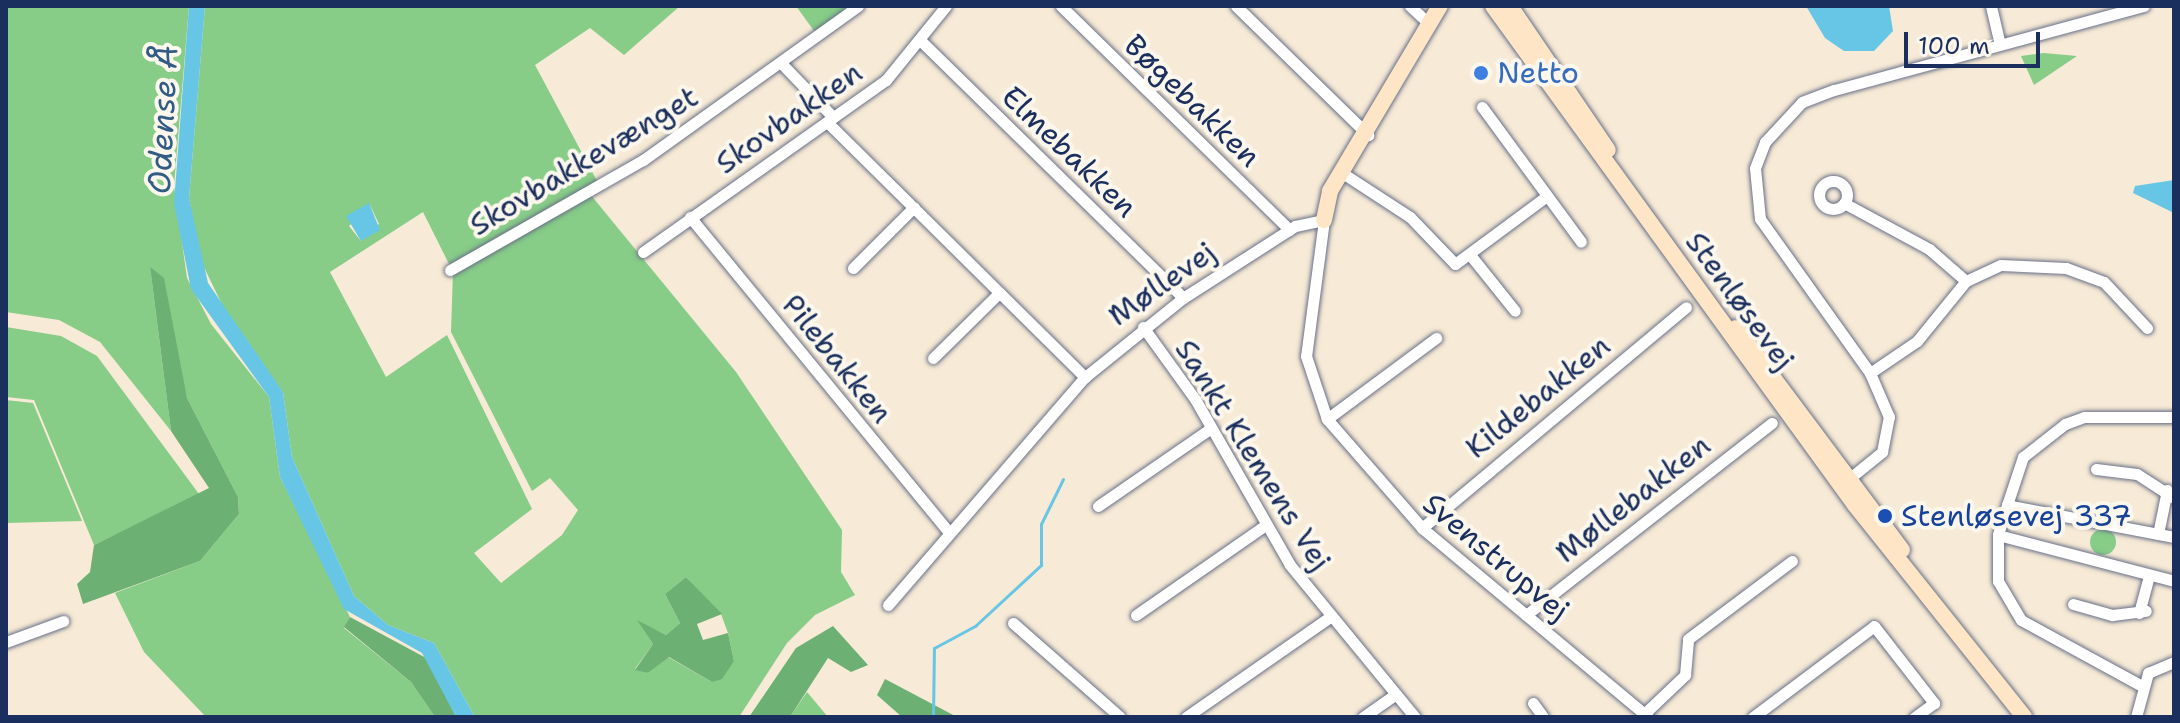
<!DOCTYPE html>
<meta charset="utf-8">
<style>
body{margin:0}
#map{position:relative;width:2180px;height:723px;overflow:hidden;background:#f7ead6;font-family:"Shantell Sans",sans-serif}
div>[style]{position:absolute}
.green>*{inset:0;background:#87cc87}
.round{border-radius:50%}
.forest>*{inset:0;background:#6db074}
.water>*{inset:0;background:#67c6e5}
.stream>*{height:3px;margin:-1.5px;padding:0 1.5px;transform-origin:1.5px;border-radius:1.5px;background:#67c6e5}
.roads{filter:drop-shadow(0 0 2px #687088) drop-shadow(0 0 2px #687088)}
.street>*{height:11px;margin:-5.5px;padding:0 5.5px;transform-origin:5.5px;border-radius:5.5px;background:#fff}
.street>.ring{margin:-5.5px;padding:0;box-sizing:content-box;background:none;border:11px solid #fff;border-radius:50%}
.secondary>*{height:16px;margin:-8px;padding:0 8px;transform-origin:8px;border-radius:8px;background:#fde5c5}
.dots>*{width:22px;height:22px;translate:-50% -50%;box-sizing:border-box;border:4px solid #fbf7ec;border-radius:50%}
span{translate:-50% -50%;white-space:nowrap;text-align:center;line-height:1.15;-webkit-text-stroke:8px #fbf7ec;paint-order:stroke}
.shop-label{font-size:30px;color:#366cbe}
.left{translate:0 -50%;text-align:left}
.street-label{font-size:30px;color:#1b2f5e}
.transit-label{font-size:30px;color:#164399}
.water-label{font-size:32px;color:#325c86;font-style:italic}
.frame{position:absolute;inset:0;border:8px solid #1b2f5e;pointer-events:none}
.scale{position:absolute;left:1904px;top:32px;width:136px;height:36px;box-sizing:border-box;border:4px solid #1b2f5e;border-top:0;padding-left:10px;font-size:24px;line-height:28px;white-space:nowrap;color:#1b2f5e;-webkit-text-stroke:6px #fbf7ec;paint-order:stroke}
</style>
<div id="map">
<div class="green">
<i style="clip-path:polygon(6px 6px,189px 6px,174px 186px,187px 278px,211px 324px,269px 397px,280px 477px,350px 617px,344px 628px,411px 682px,435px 717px,206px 717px,144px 652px,115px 593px,200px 561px,239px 514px,238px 497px,187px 398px,150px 267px,171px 431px,100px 342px,59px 320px,6px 312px)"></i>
<i style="clip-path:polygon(evenodd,205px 6px,680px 6px,624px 55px,590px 28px,535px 65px,597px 181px,450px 266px,423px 212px,330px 272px,386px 377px,447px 335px,532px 509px,474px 553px,501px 583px,562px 535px,578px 510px,550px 478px,532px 491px,451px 332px,453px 272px,590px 194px,736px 372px,842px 530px,841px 572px,855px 595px,815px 615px,787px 643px,739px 717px,475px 717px,434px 643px,388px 625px,354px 596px,292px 457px,283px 392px,232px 325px,200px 259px,189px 198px,205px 6px,370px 205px,379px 224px,361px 241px,349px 226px,370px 205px,205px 6px,686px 577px,721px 614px,728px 633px,734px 661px,712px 682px,668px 657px,648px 673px,635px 669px,653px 644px,639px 622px,666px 635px,680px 623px,665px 594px,686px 577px)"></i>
<i style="clip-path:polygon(796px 6px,854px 6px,817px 35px)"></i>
<i style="clip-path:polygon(2044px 53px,2077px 56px,2034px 85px,2021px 56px)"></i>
<i style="clip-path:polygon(6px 327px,61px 336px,97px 356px,199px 494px,94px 545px,34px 400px,6px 397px)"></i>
<i style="clip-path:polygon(6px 400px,33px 403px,82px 521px,6px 523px)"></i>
<i class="round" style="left:2090px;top:529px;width:26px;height:26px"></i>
<i style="clip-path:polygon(807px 692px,828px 717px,790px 717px)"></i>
</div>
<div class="forest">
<i style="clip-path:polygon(150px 267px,164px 278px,187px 398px,238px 497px,239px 514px,200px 561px,83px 604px,77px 584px,90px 572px,94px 545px,209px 488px,171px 431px)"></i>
<i style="clip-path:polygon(686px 577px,722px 614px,697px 624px,703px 640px,728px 633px,734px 661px,722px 679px,712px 682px,669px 657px,648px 673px,635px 670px,653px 644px,637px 620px,666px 635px,680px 623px,665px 594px)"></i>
<i style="clip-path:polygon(350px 617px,428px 659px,456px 717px,435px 717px,411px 682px,344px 627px)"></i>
<i style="clip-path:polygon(833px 626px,868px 665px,851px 672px,828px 658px,790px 717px,749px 717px,796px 648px)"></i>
<i style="clip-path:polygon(885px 679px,957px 717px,902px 717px,877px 695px)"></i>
</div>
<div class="water">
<i style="clip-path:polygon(189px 6px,205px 6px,189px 198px,208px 283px,283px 392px,292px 457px,354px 596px,388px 625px,434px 643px,475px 717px,456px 717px,422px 653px,344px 609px,280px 477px,269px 397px,191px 289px,174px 203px)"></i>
<i style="clip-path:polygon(1806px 6px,1889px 6px,1893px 31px,1874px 51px,1844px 51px,1825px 38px)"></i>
<i style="clip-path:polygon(2174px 180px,2174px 213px,2133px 193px,2135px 186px)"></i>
<i style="clip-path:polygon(369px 203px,380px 230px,361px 241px,346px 216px)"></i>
</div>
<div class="stream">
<i style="left:933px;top:717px;width:69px;rotate:-89.2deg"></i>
<i style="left:934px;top:648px;width:47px;rotate:-28.2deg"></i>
<i style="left:975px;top:626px;width:90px;rotate:-42.7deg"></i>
<i style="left:1041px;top:565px;width:41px;rotate:-90deg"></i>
<i style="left:1041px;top:524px;width:50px;rotate:-63.9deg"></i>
</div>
<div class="roads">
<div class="street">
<i style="left:1061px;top:6px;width:320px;rotate:44.4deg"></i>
<i style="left:1236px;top:6px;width:185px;rotate:44.3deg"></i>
<i style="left:1410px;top:6px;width:26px;rotate:43deg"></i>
<i style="left:1991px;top:6px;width:39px;rotate:77deg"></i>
<i style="left:921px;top:41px;width:367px;rotate:44.4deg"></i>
<i style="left:781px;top:63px;width:75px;rotate:46.1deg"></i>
<i style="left:1482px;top:107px;width:167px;rotate:53.7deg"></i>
<i style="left:827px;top:122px;width:363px;rotate:44.7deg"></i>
<i style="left:1344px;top:174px;width:79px;rotate:33.1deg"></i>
<i style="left:1410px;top:217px;width:65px;rotate:46.2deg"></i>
<i style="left:1455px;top:264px;width:114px;rotate:-36.5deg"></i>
<i class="ring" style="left:1819px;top:181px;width:17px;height:17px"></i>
<i style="left:1844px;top:203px;width:97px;rotate:28.4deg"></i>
<i style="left:1929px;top:249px;width:49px;rotate:40.9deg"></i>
<i style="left:690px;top:217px;width:406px;rotate:50.6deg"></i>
<i style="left:643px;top:252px;width:298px;rotate:-35.3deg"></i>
<i style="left:886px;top:80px;width:95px;rotate:-51deg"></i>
<i style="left:1471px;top:256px;width:70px;rotate:51.3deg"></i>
<i style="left:853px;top:268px;width:86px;rotate:-45deg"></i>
<i style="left:450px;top:270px;width:222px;rotate:-29.7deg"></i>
<i style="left:643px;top:160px;width:264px;rotate:-35.6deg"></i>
<i style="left:1143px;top:327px;width:89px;rotate:54.2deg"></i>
<i style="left:1195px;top:399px;width:191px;rotate:60.2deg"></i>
<i style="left:1290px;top:565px;width:197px;rotate:50.6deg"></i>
<i style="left:933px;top:358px;width:93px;rotate:-44.6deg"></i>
<i style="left:1870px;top:373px;width:57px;rotate:-34.2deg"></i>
<i style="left:1917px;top:341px;width:77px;rotate:-50.8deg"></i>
<i style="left:1966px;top:281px;width:38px;rotate:-25deg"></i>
<i style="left:2001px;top:265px;width:65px;rotate:2.6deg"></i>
<i style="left:2066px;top:268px;width:40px;rotate:20.2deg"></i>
<i style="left:2104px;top:282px;width:63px;rotate:46.9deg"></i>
<i style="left:1327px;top:419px;width:136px;rotate:-36.6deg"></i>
<i style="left:2096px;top:469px;width:41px;rotate:7deg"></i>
<i style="left:2137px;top:474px;width:44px;rotate:33deg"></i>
<i style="left:1845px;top:482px;width:48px;rotate:-39deg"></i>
<i style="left:1882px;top:452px;width:36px;rotate:-79deg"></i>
<i style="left:1889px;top:417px;width:48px;rotate:-113.4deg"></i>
<i style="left:1870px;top:373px;width:189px;rotate:-125.5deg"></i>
<i style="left:1760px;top:219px;width:51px;rotate:-95.6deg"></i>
<i style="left:1755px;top:168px;width:28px;rotate:-69deg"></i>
<i style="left:1765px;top:142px;width:54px;rotate:-47.2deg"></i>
<i style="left:1802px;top:102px;width:34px;rotate:-21deg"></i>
<i style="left:1834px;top:90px;width:321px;rotate:-15.2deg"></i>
<i style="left:2007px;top:505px;width:51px;rotate:-71.6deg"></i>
<i style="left:2023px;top:457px;width:53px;rotate:-38.2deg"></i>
<i style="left:2065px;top:424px;width:20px;rotate:-20deg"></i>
<i style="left:2084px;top:417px;width:90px"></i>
<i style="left:1098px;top:506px;width:137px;rotate:-34.6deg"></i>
<i style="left:1422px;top:528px;width:344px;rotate:-39.9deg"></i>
<i style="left:2158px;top:534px;width:45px;rotate:-78.4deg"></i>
<i style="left:1998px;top:535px;width:46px;rotate:90deg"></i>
<i style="left:1998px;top:581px;width:45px;rotate:59.5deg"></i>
<i style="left:2021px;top:620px;width:136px;rotate:28.6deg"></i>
<i style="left:2174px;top:537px;width:170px;rotate:-169.2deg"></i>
<i style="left:2007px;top:505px;width:31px;rotate:107deg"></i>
<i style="left:1998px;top:535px;width:182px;rotate:14.6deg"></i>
<i style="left:2073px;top:604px;width:41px;rotate:15.8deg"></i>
<i style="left:2112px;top:615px;width:34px;rotate:-7deg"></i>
<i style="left:888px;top:605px;width:301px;rotate:-49.2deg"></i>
<i style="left:1085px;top:377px;width:126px;rotate:-38.9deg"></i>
<i style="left:1183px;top:298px;width:133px;rotate:-32.7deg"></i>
<i style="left:1295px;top:226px;width:30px;rotate:-12deg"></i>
<i style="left:1324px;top:220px;width:137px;rotate:97.5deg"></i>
<i style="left:1306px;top:356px;width:66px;rotate:71.6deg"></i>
<i style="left:1327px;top:419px;width:145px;rotate:48.9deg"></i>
<i style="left:1422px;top:528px;width:295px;rotate:39.9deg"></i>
<i style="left:2139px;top:613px;width:39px;rotate:-75deg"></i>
<i style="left:1136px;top:615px;width:156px;rotate:-34.8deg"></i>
<i style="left:1526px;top:615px;width:312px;rotate:-38deg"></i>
<i style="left:1013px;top:623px;width:142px;rotate:41.3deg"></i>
<i style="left:6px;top:642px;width:61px;rotate:-20.2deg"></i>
<i style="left:1533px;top:703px;width:17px;rotate:54deg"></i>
<i style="left:1644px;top:714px;width:57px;rotate:-43.6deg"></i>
<i style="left:1685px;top:675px;width:36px;rotate:-85deg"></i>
<i style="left:1688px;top:639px;width:130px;rotate:-36.9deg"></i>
<i style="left:1186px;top:717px;width:175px;rotate:-34.8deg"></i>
<i style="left:1363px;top:717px;width:40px;rotate:-34.9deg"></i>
<i style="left:1753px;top:717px;width:151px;rotate:-36.9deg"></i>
<i style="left:1874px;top:626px;width:98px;rotate:52.1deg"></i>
<i style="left:1934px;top:703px;width:24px;rotate:144deg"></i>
<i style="left:2136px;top:717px;width:46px;rotate:-74.7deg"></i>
<i style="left:2148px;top:673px;width:28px;rotate:-23deg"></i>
</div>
<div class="secondary">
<i style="left:1493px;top:6px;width:616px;rotate:54.04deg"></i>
<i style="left:1855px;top:505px;width:271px;rotate:51.4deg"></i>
<i style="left:1510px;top:6px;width:174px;rotate:55.8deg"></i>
<i style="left:1324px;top:220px;width:30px;rotate:-78deg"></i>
<i style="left:1330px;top:191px;width:215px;rotate:-59.3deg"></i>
<i style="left:1736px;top:328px;width:277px;rotate:53.2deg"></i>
</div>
</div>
<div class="dots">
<i style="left:1481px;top:73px;background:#3f7fe0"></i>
<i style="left:1885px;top:516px;background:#1a4fb4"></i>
</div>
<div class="shop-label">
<span class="left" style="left:1497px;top:73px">Netto</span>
</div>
<div class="street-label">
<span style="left:1192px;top:101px;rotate:44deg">Bøgebakken</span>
<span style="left:789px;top:118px;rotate:-35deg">Skovbakken</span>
<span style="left:1069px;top:152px;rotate:44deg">Elmebakken</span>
<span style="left:584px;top:161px;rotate:-31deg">Skovbakkevænget</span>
<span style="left:1162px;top:284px;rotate:-35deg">Møllevej</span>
<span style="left:1740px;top:301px;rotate:54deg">Stenløsevej</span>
<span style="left:837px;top:359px;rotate:51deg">Pilebakken</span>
<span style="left:1538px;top:397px;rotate:-39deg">Kildebakken</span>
<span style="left:1253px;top:455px;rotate:58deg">Sankt Klemens Vej</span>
<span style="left:1633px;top:499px;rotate:-38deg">Møllebakken</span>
<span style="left:1496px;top:557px;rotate:40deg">Svenstrupvej</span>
</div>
<div class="transit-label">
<span class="left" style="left:1901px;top:516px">Stenløsevej 337</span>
</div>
<div class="water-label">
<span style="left:163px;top:120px;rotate:-87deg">Odense Å</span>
</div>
<div class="frame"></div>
<div class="scale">100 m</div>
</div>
